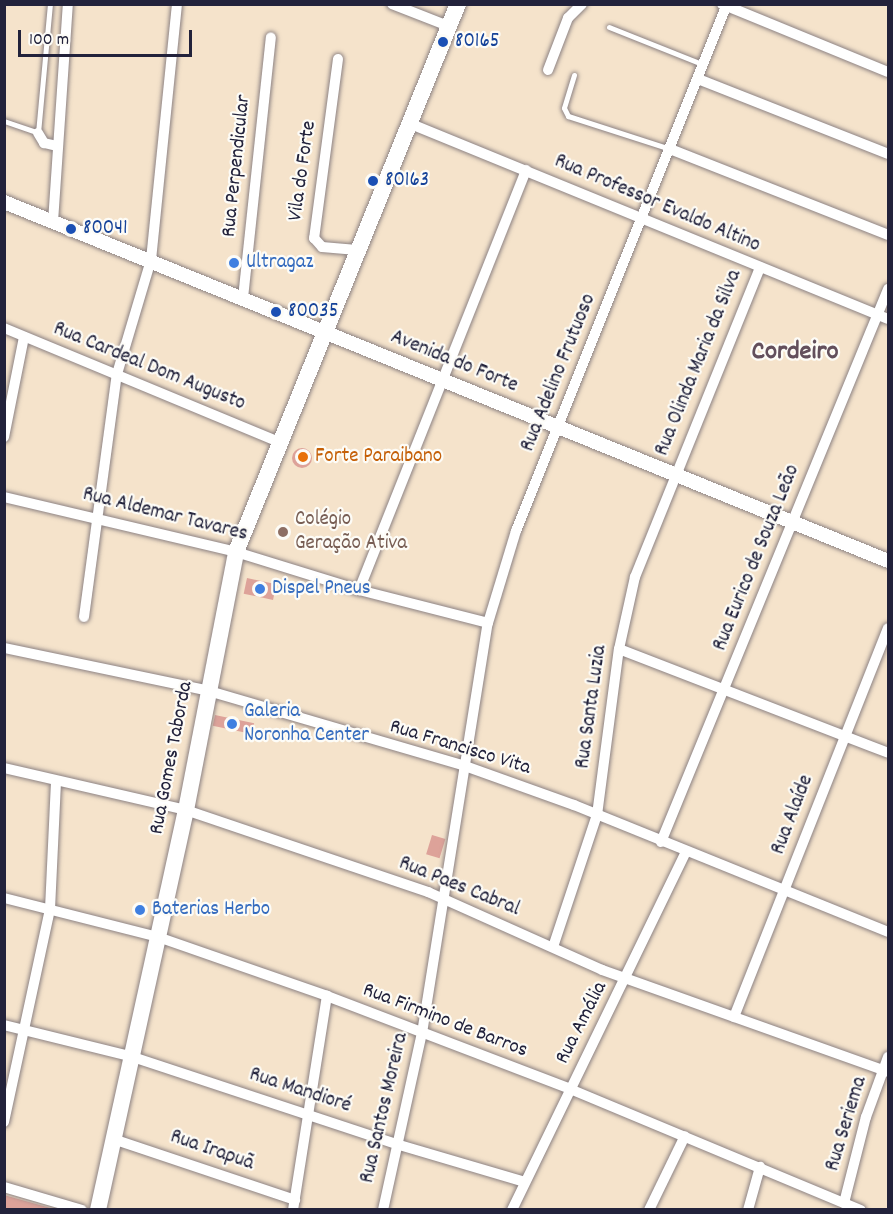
<!DOCTYPE html>
<meta charset="utf-8">
<style>
body{margin:0}
#map{position:relative;width:893px;height:1214px;overflow:hidden;background:#f5e3cb;font-family:Dekko,sans-serif}
div>[style]{position:absolute}
.building>*{inset:0;background:#dda299;transform-origin:0 0}
.round{border-radius:50%}
.roads{filter:drop-shadow(0 0 2px #8c8283) drop-shadow(0 0 2px #8c8283)}
.service>*{height:5px;margin:-2.5px;padding:0 2.5px;transform-origin:2.5px;border-radius:2.5px;background:#fff}
.minor>*{height:10px;margin:-5px;padding:0 5px;transform-origin:5px;border-radius:5px;background:#fff}
.tertiary>*{height:14px;margin:-7px;padding:0 7px;transform-origin:7px;border-radius:7px;background:#fff}
.secondary>*{height:16px;margin:-8px;padding:0 8px;transform-origin:8px;border-radius:8px;background:#fff}
.dots>*{width:16px;height:16px;translate:-50% -50%;box-sizing:border-box;border:3px solid #fdfcf7;border-radius:50%}
span{translate:-50% -50%;white-space:nowrap;text-align:center;line-height:1.15;-webkit-text-stroke:4.5px #fdfcf7;paint-order:stroke}
.transit-label{font-size:21px;color:#164399}
.left{translate:0 -50%;text-align:left}
.street-label{font-size:21px;color:#22223b}
.shop-label{font-size:21px;color:#366cbe}
.food-label{font-size:21px;color:#c56008}
.education-label{font-size:21px;color:#785e54}
.district-label{font-size:27px;color:#634f5c;font-weight:700}
.frame{position:absolute;inset:0;border:6px solid #22223b;pointer-events:none}
.scale{position:absolute;left:18px;top:30px;width:174px;height:27px;box-sizing:border-box;border:3px solid #22223b;border-top:0;padding-left:8px;font-size:18px;line-height:21px;white-space:nowrap;color:#22223b;-webkit-text-stroke:4px #fdfcf7;paint-order:stroke}
</style>
<div id="map">
<div class="building">
<i class="round" style="left:292px;top:448px;width:20px;height:20px"></i>
<i style="left:247px;top:578px;width:30px;height:16px;rotate:12deg"></i>
<i style="left:215px;top:715px;width:40px;height:11px;rotate:12deg"></i>
<i style="left:432px;top:835px;width:14px;height:20px;rotate:17deg"></i>
<i style="clip-path:polygon(4px 1195px,54px 1209px,4px 1209px)"></i>
</div>
<div class="roads">
<div class="service">
<i style="left:609px;top:27px;width:100px;rotate:21.7deg"></i>
<i style="left:574px;top:75px;width:34px;rotate:107deg"></i>
<i style="left:564px;top:108px;width:9px;rotate:63deg"></i>
<i style="left:568px;top:116px;width:107px;rotate:17.9deg"></i>
<i style="left:4px;top:121px;width:36px;rotate:19deg"></i>
<i style="left:38px;top:133px;width:130px;rotate:-84.7deg"></i>
</div>
<div class="minor">
<i style="left:392px;top:4px;width:60px;rotate:21.4deg"></i>
<i style="left:722px;top:4px;width:179px;rotate:22.3deg"></i>
<i style="left:338px;top:59px;width:181px;rotate:97.6deg"></i>
<i style="left:314px;top:238px;width:12px;rotate:48deg"></i>
<i style="left:322px;top:247px;width:38px;rotate:5deg"></i>
<i style="left:548px;top:70px;width:56px;rotate:-69deg"></i>
<i style="left:568px;top:18px;width:20px;rotate:-45deg"></i>
<i style="left:698px;top:79px;width:204px;rotate:21.5deg"></i>
<i style="left:411px;top:124px;width:515px;rotate:22.23deg"></i>
<i style="left:38px;top:133px;width:12px;rotate:59deg"></i>
<i style="left:44px;top:143px;width:13px;rotate:13deg"></i>
<i style="left:670px;top:149px;width:234px;rotate:21.5deg"></i>
<i style="left:53px;top:222px;width:219px;rotate:-86.1deg"></i>
<i style="left:243px;top:298px;width:262px;rotate:-83.9deg"></i>
<i style="left:4px;top:328px;width:298px;rotate:22.5deg"></i>
<i style="left:4px;top:437px;width:102px;rotate:-78.7deg"></i>
<i style="left:4px;top:497px;width:238px;rotate:13.3deg"></i>
<i style="left:236px;top:552px;width:129px;rotate:17.2deg"></i>
<i style="left:359px;top:590px;width:133px;rotate:14.3deg"></i>
<i style="left:359px;top:590px;width:452px;rotate:-68.3deg"></i>
<i style="left:84px;top:617px;width:245px;rotate:-82.3deg"></i>
<i style="left:117px;top:374px;width:119px;rotate:-73.4deg"></i>
<i style="left:151px;top:260px;width:257px;rotate:-84.2deg"></i>
<i style="left:4px;top:648px;width:209px;rotate:11.8deg"></i>
<i style="left:209px;top:691px;width:264px;rotate:16.3deg"></i>
<i style="left:462px;top:765px;width:119px;rotate:19.7deg"></i>
<i style="left:574px;top:805px;width:339px;rotate:22deg"></i>
<i style="left:619px;top:649px;width:288px;rotate:21.1deg"></i>
<i style="left:4px;top:768px;width:187px;rotate:13deg"></i>
<i style="left:186px;top:810px;width:256px;rotate:18.7deg"></i>
<i style="left:428px;top:892px;width:191px;rotate:24.1deg"></i>
<i style="left:602px;top:970px;width:304px;rotate:19.6deg"></i>
<i style="left:661px;top:842px;width:598px;rotate:-67.68deg"></i>
<i style="left:4px;top:898px;width:159px;rotate:14.2deg"></i>
<i style="left:158px;top:937px;width:179px;rotate:19.2deg"></i>
<i style="left:327px;top:996px;width:260px;rotate:20.9deg"></i>
<i style="left:570px;top:1089px;width:315px;rotate:22.6deg"></i>
<i style="left:553px;top:947px;width:139px;rotate:-71.6deg"></i>
<i style="left:597px;top:815px;width:167px;rotate:-82.5deg"></i>
<i style="left:619px;top:649px;width:74px;rotate:-77.5deg"></i>
<i style="left:635px;top:577px;width:334px;rotate:-68deg"></i>
<i style="left:734px;top:1017px;width:418px;rotate:-68.4deg"></i>
<i style="left:4px;top:1025px;width:133px;rotate:13.9deg"></i>
<i style="left:133px;top:1057px;width:277px;rotate:18.3deg"></i>
<i style="left:396px;top:1144px;width:134px;rotate:16.4deg"></i>
<i style="left:4px;top:1122px;width:218px;rotate:-77.8deg"></i>
<i style="left:50px;top:909px;width:128px;rotate:-87.3deg"></i>
<i style="left:116px;top:1140px;width:189px;rotate:18.5deg"></i>
<i style="left:4px;top:1187px;width:81px;rotate:16.4deg"></i>
<i style="left:844px;top:1203px;width:89px;rotate:-75.7deg"></i>
<i style="left:866px;top:1117px;width:64px;rotate:-69.9deg"></i>
<i style="left:293px;top:1210px;width:217px;rotate:-81deg"></i>
<i style="left:383px;top:1210px;width:181px;rotate:-77.6deg"></i>
<i style="left:422px;top:1033px;width:415px;rotate:-80.9deg"></i>
<i style="left:488px;top:623px;width:96px;rotate:-73.1deg"></i>
<i style="left:516px;top:531px;width:568px;rotate:-68.18deg"></i>
<i style="left:512px;top:1210px;width:397px;rotate:-64.1deg"></i>
<i style="left:649px;top:1210px;width:82px;rotate:-64.1deg"></i>
<i style="left:748px;top:1210px;width:45px;rotate:-74.4deg"></i>
</div>
<div class="tertiary">
<i style="left:4px;top:202px;width:954px;rotate:22.1deg"></i>
</div>
<div class="secondary">
<i style="left:98px;top:1210px;width:410px;rotate:-77.6deg"></i>
<i style="left:186px;top:810px;width:263px;rotate:-79deg"></i>
<i style="left:236px;top:552px;width:591px;rotate:-67.95deg"></i>
</div>
</div>
<div class="dots">
<i style="left:443px;top:42px;background:#1a4fb4"></i>
<i style="left:373px;top:181px;background:#1a4fb4"></i>
<i style="left:71px;top:229px;background:#1a4fb4"></i>
<i style="left:234px;top:263px;background:#3f7fe0"></i>
<i style="left:276px;top:312px;background:#1a4fb4"></i>
<i style="left:303px;top:457px;background:#e8710a"></i>
<i style="left:283px;top:532px;background:#8d6e63"></i>
<i style="left:260px;top:589px;background:#3f7fe0"></i>
<i style="left:232px;top:724px;background:#3f7fe0"></i>
<i style="left:140px;top:910px;background:#3f7fe0"></i>
</div>
<div class="transit-label">
<span class="left" style="left:455px;top:42px">80165</span>
<span class="left" style="left:385px;top:181px">80163</span>
<span class="left" style="left:83px;top:229px">80041</span>
<span class="left" style="left:288px;top:312px">80035</span>
</div>
<div class="street-label">
<span style="left:237px;top:166px;rotate:-84deg">Rua Perpendicular</span>
<span style="left:303px;top:171px;rotate:-82deg">Vila do Forte</span>
<span style="left:657px;top:204px;rotate:23deg">Rua Professor Evaldo Altino</span>
<span style="left:454px;top:362px;rotate:22deg">Avenida do Forte</span>
<span style="left:699px;top:363px;rotate:-68deg">Rua Olinda Maria da Silva</span>
<span style="left:149px;top:367px;rotate:22deg">Rua Cardeal Dom Augusto</span>
<span style="left:559px;top:373px;rotate:-68deg">Rua Adelino Frutuoso</span>
<span style="left:165px;top:515px;rotate:14deg">Rua Aldemar Tavares</span>
<span style="left:757px;top:558px;rotate:-68deg">Rua Eurico de Souza Leão</span>
<span style="left:592px;top:707px;rotate:-82deg">Rua Santa Luzia</span>
<span style="left:460px;top:748px;rotate:17deg">Rua Francisco Vita</span>
<span style="left:172px;top:758px;rotate:-79deg">Rua Gomes Taborda</span>
<span style="left:793px;top:815px;rotate:-69deg">Rua Alaíde</span>
<span style="left:459px;top:887px;rotate:22deg">Rua Paes Cabral</span>
<span style="left:445px;top:1021px;rotate:21deg">Rua Firmino de Barros</span>
<span style="left:582px;top:1023px;rotate:-63deg">Rua Amália</span>
<span style="left:300px;top:1091px;rotate:18deg">Rua Mandioré</span>
<span style="left:385px;top:1108px;rotate:-77deg">Rua Santos Moreira</span>
<span style="left:847px;top:1124px;rotate:-73deg">Rua Seriema</span>
<span style="left:212px;top:1151px;rotate:19deg">Rua Irapuã</span>
</div>
<div class="shop-label">
<span class="left" style="left:246px;top:263px">Ultragaz</span>
<span class="left" style="left:272px;top:589px">Dispel Pneus</span>
<span class="left" style="left:244px;top:724px">Galeria<br>Noronha Center</span>
<span class="left" style="left:152px;top:910px">Baterias Herbo</span>
</div>
<div class="food-label">
<span class="left" style="left:315px;top:457px">Forte Paraibano</span>
</div>
<div class="education-label">
<span class="left" style="left:295px;top:532px">Colégio<br>Geração Ativa</span>
</div>
<div class="district-label">
<span style="left:795px;top:353px">Cordeiro</span>
</div>
<div class="frame"></div>
<div class="scale">100 m</div>
</div>
